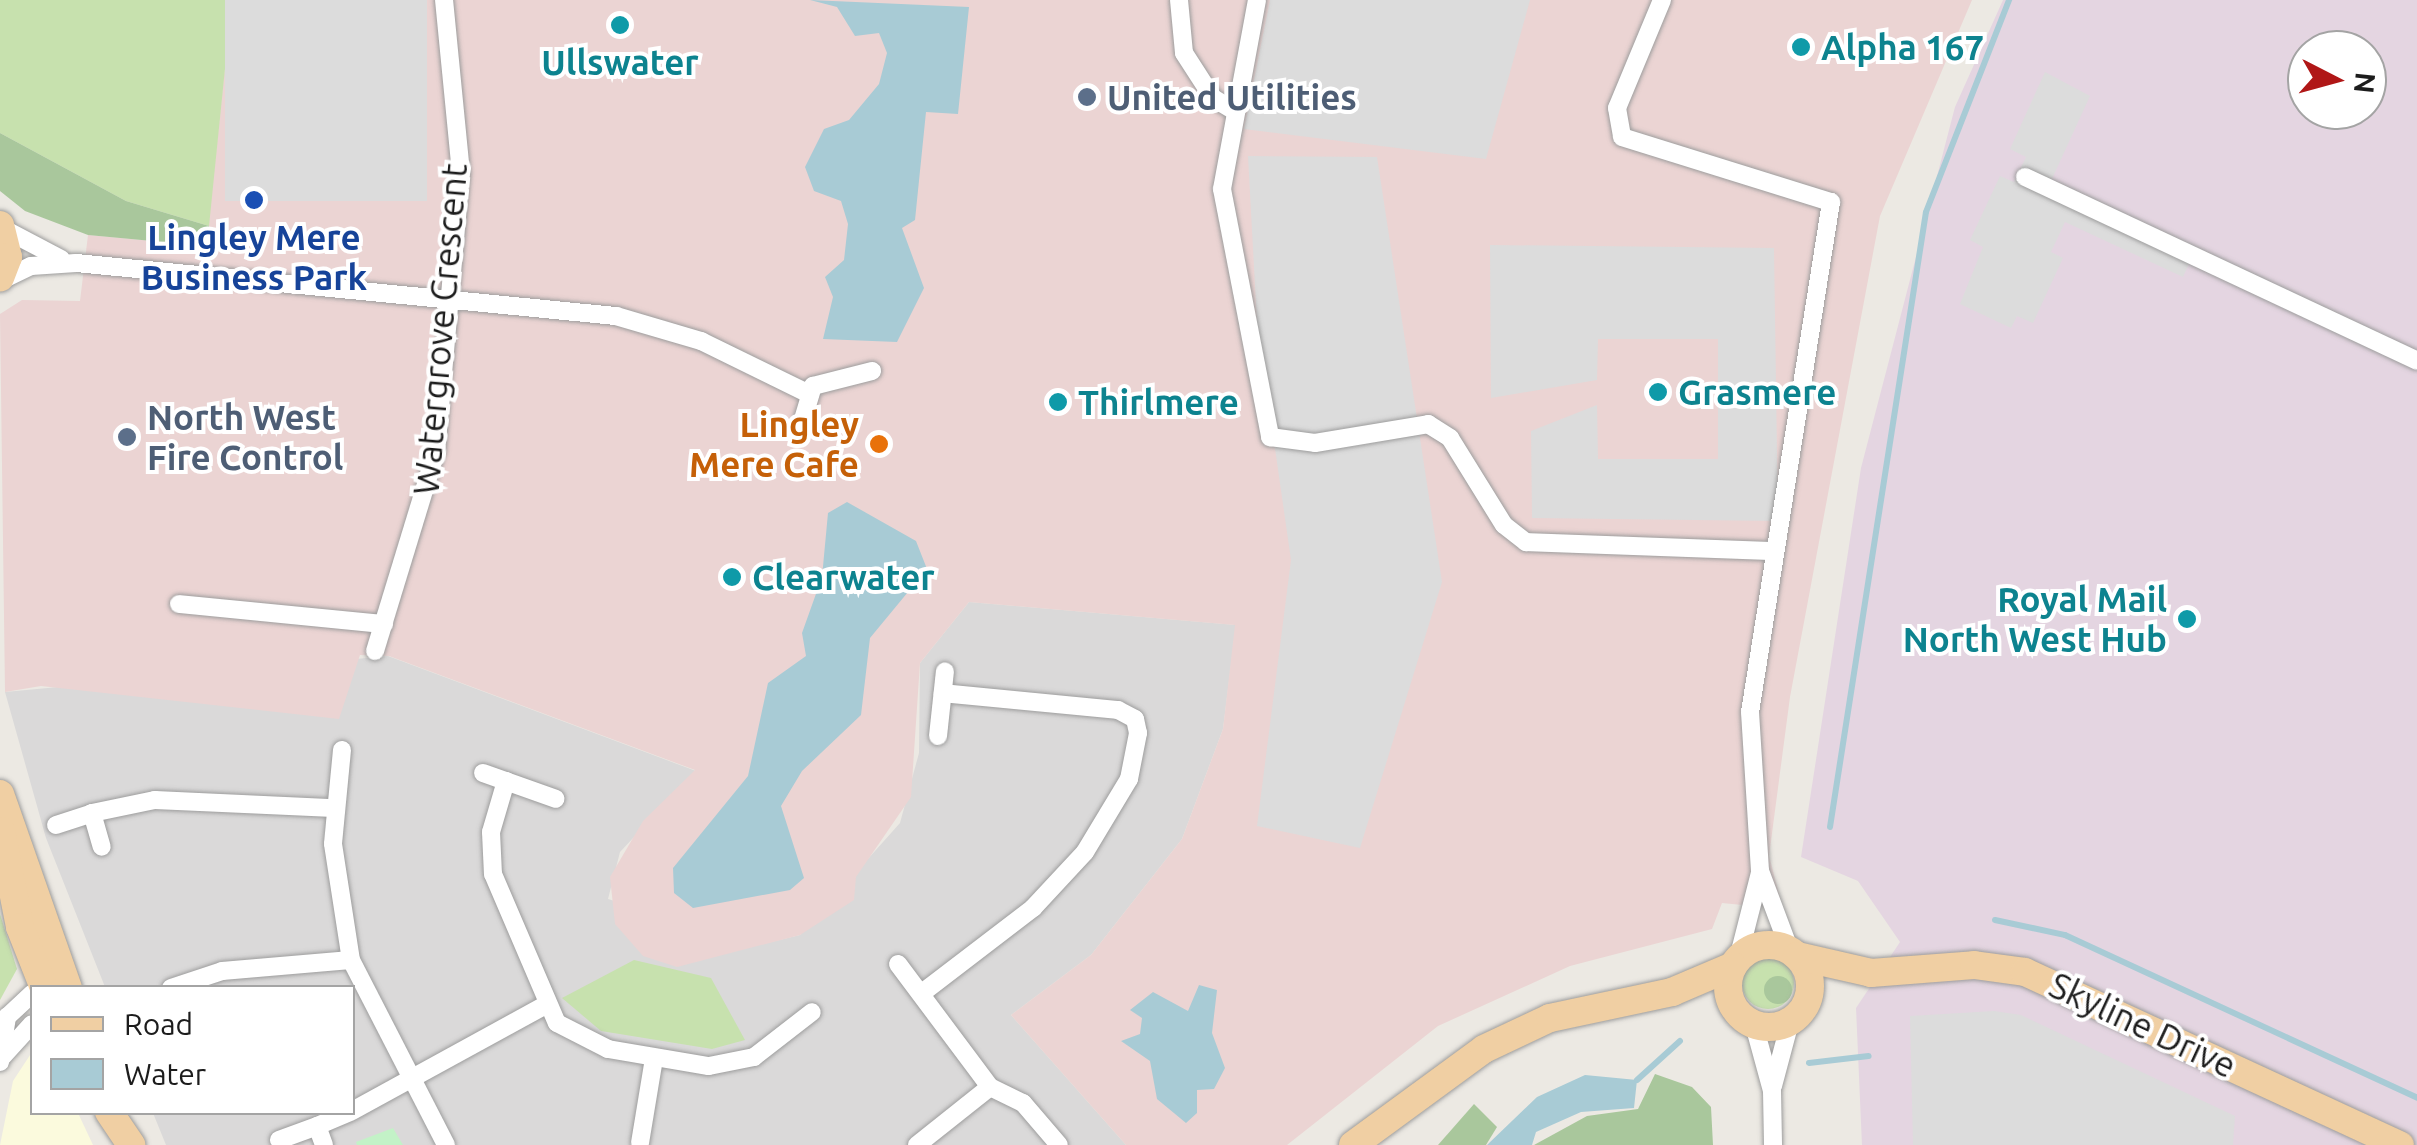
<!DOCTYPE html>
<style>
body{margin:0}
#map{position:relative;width:2417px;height:1145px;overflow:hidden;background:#ece9e3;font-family:Ubuntu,sans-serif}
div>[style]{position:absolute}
.residential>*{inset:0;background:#dad9d9}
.commercial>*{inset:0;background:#ebd4d3}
.industrial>*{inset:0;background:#e4d5e1}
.education>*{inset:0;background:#fbfadd}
.grass>*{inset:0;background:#c7e1ae}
.round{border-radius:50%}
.forest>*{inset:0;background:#a9c79c}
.park>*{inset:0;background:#c3f2c7}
.parking>*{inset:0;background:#dcdcdc;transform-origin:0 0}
.water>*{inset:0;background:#a8cbd5}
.stream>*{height:6px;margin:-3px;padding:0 3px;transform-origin:3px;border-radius:3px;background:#a8cbd5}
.roads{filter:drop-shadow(0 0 2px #9d9d9d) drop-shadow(0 0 2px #9d9d9d)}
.street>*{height:18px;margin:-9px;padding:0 9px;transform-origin:9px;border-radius:9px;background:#fff}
.primary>*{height:28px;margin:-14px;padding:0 14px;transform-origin:14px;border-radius:14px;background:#f0cfa3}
.primary>.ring{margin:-14px;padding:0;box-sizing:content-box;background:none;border:28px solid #f0cfa3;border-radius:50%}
.dots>*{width:28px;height:28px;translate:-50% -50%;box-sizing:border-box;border:5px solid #fff;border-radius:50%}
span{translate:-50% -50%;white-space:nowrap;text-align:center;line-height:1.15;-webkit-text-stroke:8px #fff;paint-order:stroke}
.culture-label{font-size:35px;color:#0d838f;font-weight:700}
.left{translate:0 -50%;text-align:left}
.right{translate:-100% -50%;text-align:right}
.service-label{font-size:35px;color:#4e5e75;font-weight:700}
.transit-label{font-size:35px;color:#164399;font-weight:700}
.street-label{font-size:35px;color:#1c1c1c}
.food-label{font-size:35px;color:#c56008;font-weight:700}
.legend{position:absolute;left:30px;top:985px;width:325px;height:130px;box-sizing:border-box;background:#fff;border:2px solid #a4a4a4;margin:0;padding:12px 18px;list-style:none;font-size:30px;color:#1c1c1c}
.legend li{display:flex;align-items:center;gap:20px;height:50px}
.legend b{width:50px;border:2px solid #a4a4a4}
.north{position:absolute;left:2287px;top:30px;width:100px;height:100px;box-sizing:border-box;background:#fff;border:2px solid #a4a4a4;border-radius:50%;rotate:96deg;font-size:28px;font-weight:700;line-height:40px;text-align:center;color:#1c1c1c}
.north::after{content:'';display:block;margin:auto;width:35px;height:45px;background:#b01717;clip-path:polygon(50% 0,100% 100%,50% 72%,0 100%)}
</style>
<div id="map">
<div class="residential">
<i style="clip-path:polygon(969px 602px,1236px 625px,1223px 729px,1182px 839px,1091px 955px,1011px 1015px,1126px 1145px,166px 1145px,153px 1113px,352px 1112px,352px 988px,105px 987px,46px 838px,5px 692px,388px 656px,696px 771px,620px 852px,608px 899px,759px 945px,800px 935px,900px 823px,919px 753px,920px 663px)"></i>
</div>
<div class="commercial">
<i style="clip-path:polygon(232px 0,1972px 0,1880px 216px,1790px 697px,1769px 856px,1783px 909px,1722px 903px,1712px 929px,1570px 966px,1438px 1026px,1287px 1145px,1126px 1145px,1011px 1015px,1091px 955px,1182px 839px,1223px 729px,1235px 625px,969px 602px,920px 663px,911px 797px,856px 877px,854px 900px,800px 935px,677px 967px,643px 956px,615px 924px,610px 877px,643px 821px,695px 770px,389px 656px,360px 655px,339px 719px,41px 686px,5px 692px,0 314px,22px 300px,80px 301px,88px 235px,206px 246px)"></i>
</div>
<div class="industrial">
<i style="clip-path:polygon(evenodd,2003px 0,2417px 0,2417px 1145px,1862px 1145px,1856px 1008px,1900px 942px,1858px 881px,1801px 857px,1861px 468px,1955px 107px,2003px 0,2307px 50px,2367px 50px,2367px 110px,2307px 110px,2307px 50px)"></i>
</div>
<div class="education">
<i style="clip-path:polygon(32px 1052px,32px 1112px,78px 1113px,93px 1145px,0 1145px,13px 1081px)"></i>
</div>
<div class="grass">
<i style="clip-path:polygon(0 0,232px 0,209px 226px,126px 201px,0 133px)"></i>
<i style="clip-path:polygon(0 914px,17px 969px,0 1000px)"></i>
<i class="round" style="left:1742px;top:957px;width:52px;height:52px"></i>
<i style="clip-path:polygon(634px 960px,711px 978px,745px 1040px,712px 1049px,601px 1031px,562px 998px)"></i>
</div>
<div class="forest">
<i style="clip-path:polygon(0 133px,126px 201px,209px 226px,206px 246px,88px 235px,25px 211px,0 191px)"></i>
<i class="round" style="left:1764px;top:976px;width:28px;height:28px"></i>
<i style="clip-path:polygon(1655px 1074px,1692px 1087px,1711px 1107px,1713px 1145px,1534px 1145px,1587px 1116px,1638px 1109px)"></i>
<i style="clip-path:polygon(1474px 1104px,1497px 1127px,1486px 1145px,1438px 1145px)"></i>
</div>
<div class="park">
<i style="clip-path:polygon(393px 1128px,403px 1145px,357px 1145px,356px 1142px)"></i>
</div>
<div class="parking">
<i style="left:225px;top:0;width:202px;height:201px"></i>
<i style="clip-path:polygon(1270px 0,1530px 0,1486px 159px,1244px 129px)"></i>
<i style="clip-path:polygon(2045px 72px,2090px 96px,2051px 181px,2196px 248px,2183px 277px,2065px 222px,2051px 252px,2063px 258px,2033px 323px,2017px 316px,2011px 328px,1960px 304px,1983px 247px,1970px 240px,2000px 176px,2014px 182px,2026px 157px,2010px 149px)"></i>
<i style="clip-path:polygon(1248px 156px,1377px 157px,1442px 582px,1360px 848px,1257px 826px,1291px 560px,1257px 323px)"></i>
<i style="clip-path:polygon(1490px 245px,1774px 248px,1778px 521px,1532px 518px,1531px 431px,1597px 405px,1598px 459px,1718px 459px,1718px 339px,1598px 339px,1597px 380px,1491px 398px)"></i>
<i style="clip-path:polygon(1994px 1011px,2021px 1015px,2235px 1116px,2233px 1145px,1913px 1145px,1910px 1016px)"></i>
</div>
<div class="water">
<i style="clip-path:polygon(810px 0,969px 7px,958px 114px,926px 112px,915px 220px,902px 228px,924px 288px,897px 342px,823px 339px,833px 297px,825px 277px,844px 260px,848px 224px,841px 201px,814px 191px,805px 167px,824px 129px,849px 120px,879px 84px,887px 53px,879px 33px,855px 36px,837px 7px)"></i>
<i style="clip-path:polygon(847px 502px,916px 541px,927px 569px,870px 638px,861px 715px,802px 771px,781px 806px,804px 878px,790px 890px,693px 908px,674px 893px,673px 868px,748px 776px,768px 683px,806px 656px,802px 633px,822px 577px,828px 513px)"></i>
<i style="clip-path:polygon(1199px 985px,1217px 990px,1212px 1033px,1225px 1068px,1214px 1089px,1197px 1090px,1197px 1113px,1186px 1123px,1157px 1099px,1150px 1061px,1121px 1041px,1140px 1034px,1142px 1018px,1130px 1010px,1153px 992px,1188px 1011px)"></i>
<i style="clip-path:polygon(1585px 1075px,1637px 1080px,1634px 1108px,1581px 1112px,1536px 1132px,1532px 1145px,1487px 1145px,1537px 1097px)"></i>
</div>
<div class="stream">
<i style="left:1830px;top:827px;width:622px;rotate:-81.13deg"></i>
<i style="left:1926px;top:212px;width:228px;rotate:-68.6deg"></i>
<i style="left:1995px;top:920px;width:72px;rotate:12.1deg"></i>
<i style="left:2065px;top:935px;width:388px;rotate:24.8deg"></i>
<i style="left:1809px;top:1063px;width:60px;rotate:-6.7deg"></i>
<i style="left:1637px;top:1080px;width:58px;rotate:-42.2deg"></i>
</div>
<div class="roads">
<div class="street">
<i style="left:1179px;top:0;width:53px;rotate:84.6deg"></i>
<i style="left:1184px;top:53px;width:54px;rotate:57.2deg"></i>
<i style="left:1213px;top:98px;width:23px;rotate:31deg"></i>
<i style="left:1257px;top:0;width:192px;rotate:100.5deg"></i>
<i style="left:1222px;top:189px;width:253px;rotate:79deg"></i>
<i style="left:1270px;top:437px;width:45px;rotate:7.6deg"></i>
<i style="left:1315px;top:443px;width:115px;rotate:-9.5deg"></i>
<i style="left:1428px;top:424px;width:26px;rotate:32deg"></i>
<i style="left:1450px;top:438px;width:102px;rotate:58.2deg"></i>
<i style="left:1504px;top:525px;width:28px;rotate:38deg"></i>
<i style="left:1526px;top:542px;width:249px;rotate:2.1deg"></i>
<i style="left:1662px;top:0;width:117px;rotate:112.6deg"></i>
<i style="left:1617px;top:108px;width:29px;rotate:80deg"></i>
<i style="left:1622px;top:137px;width:219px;rotate:17.3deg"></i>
<i style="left:1831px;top:202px;width:516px;rotate:99.02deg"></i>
<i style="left:1750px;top:712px;width:159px;rotate:86.4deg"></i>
<i style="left:1760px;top:871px;width:85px;rotate:69.4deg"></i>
<i style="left:2025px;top:177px;width:433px;rotate:25.1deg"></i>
<i style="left:2px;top:228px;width:67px;rotate:27.7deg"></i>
<i style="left:0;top:281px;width:34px;rotate:-26deg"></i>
<i style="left:31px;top:266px;width:45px;rotate:-3.8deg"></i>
<i style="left:76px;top:263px;width:543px;rotate:5.61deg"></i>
<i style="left:616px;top:316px;width:89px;rotate:16.4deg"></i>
<i style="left:701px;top:341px;width:118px;rotate:26.1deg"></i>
<i style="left:801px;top:426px;width:42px;rotate:-73.3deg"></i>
<i style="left:813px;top:386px;width:61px;rotate:-14.3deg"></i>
<i style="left:179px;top:604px;width:206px;rotate:5.6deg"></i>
<i style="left:375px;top:651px;width:208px;rotate:-73deg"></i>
<i style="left:436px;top:452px;width:280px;rotate:-84.9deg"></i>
<i style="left:461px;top:173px;width:174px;rotate:-95.6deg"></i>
<i style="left:938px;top:736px;width:65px;rotate:-83.9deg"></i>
<i style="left:342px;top:750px;width:94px;rotate:95.5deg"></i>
<i style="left:333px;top:844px;width:117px;rotate:81.2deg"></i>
<i style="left:351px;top:960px;width:208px;rotate:62.8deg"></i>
<i style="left:483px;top:773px;width:77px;rotate:19.6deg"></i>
<i style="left:506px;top:781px;width:53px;rotate:106.4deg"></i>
<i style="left:491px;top:832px;width:42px;rotate:87.3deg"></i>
<i style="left:493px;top:874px;width:162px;rotate:66.8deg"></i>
<i style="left:557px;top:1023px;width:57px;rotate:27deg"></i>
<i style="left:608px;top:1049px;width:102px;rotate:9.6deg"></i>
<i style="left:709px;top:1066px;width:46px;rotate:-11.3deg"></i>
<i style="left:754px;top:1057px;width:73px;rotate:-37.8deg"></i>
<i style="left:92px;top:813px;width:64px;rotate:-11.7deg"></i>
<i style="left:155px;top:800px;width:179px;rotate:2.6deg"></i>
<i style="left:56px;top:825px;width:38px;rotate:-18deg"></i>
<i style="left:92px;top:813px;width:35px;rotate:74deg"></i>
<i style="left:1738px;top:959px;width:89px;rotate:-75.7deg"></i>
<i style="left:898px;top:964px;width:154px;rotate:53.2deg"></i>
<i style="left:171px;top:988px;width:54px;rotate:-18.4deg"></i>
<i style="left:222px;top:971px;width:129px;rotate:-4.9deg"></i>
<i style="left:922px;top:993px;width:140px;rotate:-37.4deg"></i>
<i style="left:1033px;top:908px;width:76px;rotate:-47.1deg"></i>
<i style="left:1085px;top:852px;width:85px;rotate:-58.9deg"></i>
<i style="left:1129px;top:779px;width:47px;rotate:-78.9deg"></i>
<i style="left:1138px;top:733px;width:14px;rotate:-102deg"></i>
<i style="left:1135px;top:719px;width:19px;rotate:-152deg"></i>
<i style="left:1118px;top:710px;width:176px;rotate:-174.5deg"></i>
<i style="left:1754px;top:1025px;width:68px;rotate:74.7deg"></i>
<i style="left:1772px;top:1091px;width:54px;rotate:88.9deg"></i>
<i style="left:3px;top:1056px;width:43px;rotate:-47.8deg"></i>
<i style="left:0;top:1062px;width:46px;rotate:-81.2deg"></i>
<i style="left:7px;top:1017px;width:34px;rotate:-43deg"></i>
<i style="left:1773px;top:1086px;width:66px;rotate:-75.1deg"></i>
<i style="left:352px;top:1111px;width:219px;rotate:-28.7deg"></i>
<i style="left:279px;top:1140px;width:40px;rotate:-20.2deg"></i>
<i style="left:640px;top:1143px;width:86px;rotate:-80.6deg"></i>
<i style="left:324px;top:1145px;width:20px;rotate:-110deg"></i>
<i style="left:317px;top:1126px;width:36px;rotate:-23deg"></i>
<i style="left:917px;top:1145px;width:93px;rotate:-38.5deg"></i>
<i style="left:990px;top:1087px;width:37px;rotate:26deg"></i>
<i style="left:1023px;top:1103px;width:55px;rotate:49.4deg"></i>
</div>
<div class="primary">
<i style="left:0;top:225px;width:33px;rotate:76deg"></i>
<i style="left:8px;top:257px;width:22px;rotate:111deg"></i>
<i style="left:0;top:794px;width:206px;rotate:70.7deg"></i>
<i style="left:1px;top:831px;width:98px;rotate:78.8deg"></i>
<i style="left:20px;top:927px;width:66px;rotate:68.5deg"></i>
<i class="ring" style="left:1728px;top:945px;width:54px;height:54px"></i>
<i style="left:1797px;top:956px;width:76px;rotate:12.9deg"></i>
<i style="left:1871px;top:973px;width:103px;rotate:-4.4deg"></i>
<i style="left:1974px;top:965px;width:51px;rotate:7.8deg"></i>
<i style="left:2025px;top:972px;width:413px;rotate:24.8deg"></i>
<i style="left:109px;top:1112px;width:40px;rotate:56deg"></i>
<i style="left:1353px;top:1145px;width:162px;rotate:-36.2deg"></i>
<i style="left:1484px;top:1049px;width:73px;rotate:-25.2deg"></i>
<i style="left:1550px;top:1018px;width:125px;rotate:-12deg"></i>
<i style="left:1672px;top:992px;width:66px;rotate:-23.1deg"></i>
</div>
</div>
<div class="dots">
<i style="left:620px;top:25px;background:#0f9aa8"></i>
<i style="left:1801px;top:47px;background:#0f9aa8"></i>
<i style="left:1087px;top:97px;background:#5c6f8a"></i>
<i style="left:254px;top:200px;background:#1a4fb4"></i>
<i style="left:1658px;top:392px;background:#0f9aa8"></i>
<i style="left:1058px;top:402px;background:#0f9aa8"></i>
<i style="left:127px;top:437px;background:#5c6f8a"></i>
<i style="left:879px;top:444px;background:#e8710a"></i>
<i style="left:732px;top:577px;background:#0f9aa8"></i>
<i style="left:2187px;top:619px;background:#0f9aa8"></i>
</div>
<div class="culture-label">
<span class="left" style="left:1821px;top:47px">Alpha 167</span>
<span style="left:620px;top:62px">Ullswater</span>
<span class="left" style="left:1678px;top:392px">Grasmere</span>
<span class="left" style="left:1078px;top:402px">Thirlmere</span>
<span class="left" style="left:752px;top:577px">Clearwater</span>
<span class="right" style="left:2167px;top:619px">Royal Mail<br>North West Hub</span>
</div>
<div class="service-label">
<span class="left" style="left:1107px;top:97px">United Utilities</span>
<span class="left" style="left:147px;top:437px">North West<br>Fire Control</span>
</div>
<div class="transit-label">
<span style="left:254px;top:257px">Lingley Mere<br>Business Park</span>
</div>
<div class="street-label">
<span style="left:440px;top:329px;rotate:-85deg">Watergrove Crescent</span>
<span style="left:2143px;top:1025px;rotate:25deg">Skyline Drive</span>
</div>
<div class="food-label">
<span class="right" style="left:859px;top:444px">Lingley<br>Mere Cafe</span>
</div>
<ul class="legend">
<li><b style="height:12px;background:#f0cfa3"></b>Road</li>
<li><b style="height:28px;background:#a8cbd5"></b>Water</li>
</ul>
<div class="north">N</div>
</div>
